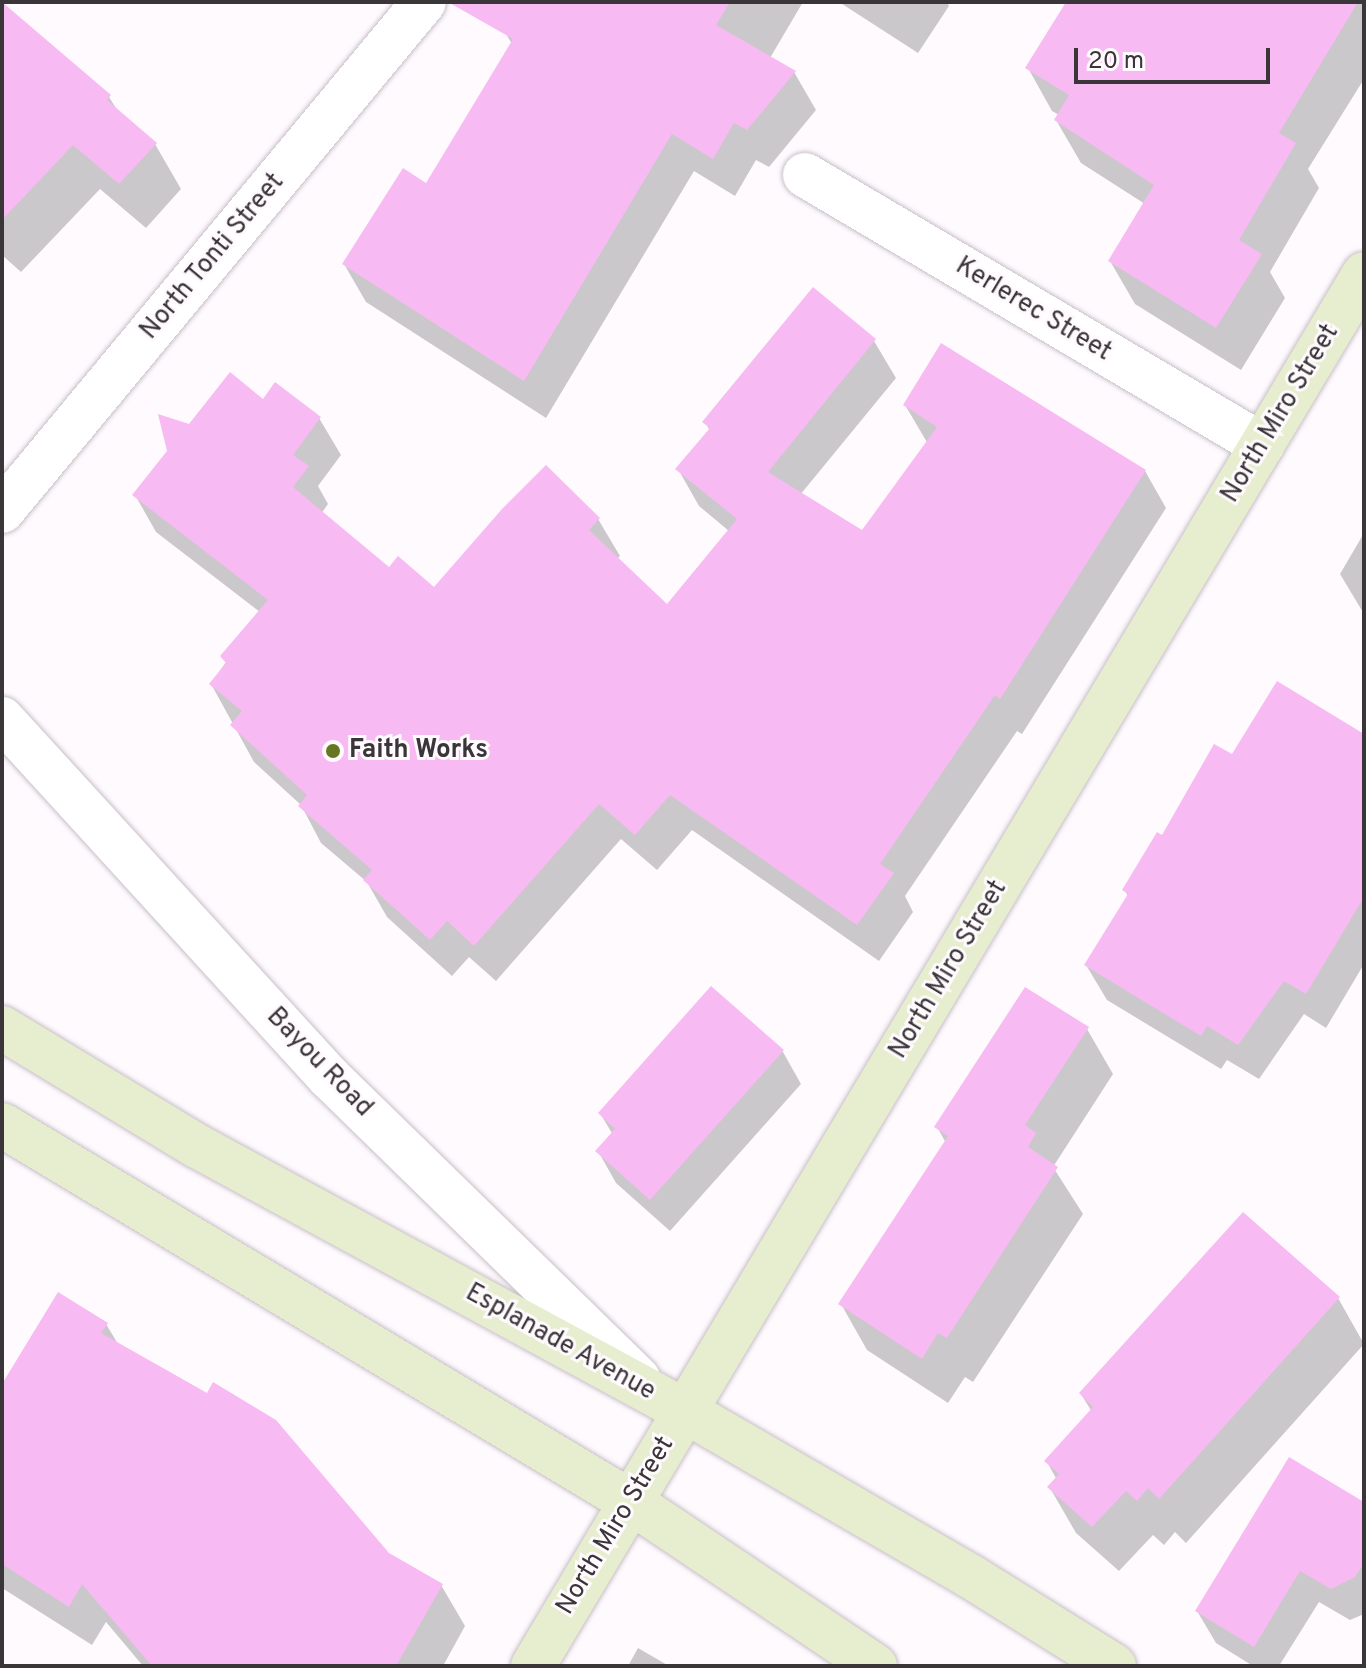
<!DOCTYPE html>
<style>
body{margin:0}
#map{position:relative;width:1366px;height:1668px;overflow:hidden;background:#fefafe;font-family:Overpass,sans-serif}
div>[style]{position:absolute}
.shadow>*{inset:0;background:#0003}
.building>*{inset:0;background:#f8baf2}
.roads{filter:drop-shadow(0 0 2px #c8bfc7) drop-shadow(0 0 2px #c8bfc7)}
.street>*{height:44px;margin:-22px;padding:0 22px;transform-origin:22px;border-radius:22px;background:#fff}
.secondary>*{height:44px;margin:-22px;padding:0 22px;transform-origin:22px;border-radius:22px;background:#e7edcf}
.dots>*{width:22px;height:22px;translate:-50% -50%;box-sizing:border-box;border:4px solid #fefafe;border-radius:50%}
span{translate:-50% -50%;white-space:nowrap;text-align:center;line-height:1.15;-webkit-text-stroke:6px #fefafe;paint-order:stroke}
.street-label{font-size:26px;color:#393538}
.poi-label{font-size:26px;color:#393538;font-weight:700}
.left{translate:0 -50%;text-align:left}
.frame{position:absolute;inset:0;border:4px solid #393538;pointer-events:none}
.scale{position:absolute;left:1074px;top:48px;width:196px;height:36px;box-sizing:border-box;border:4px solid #393538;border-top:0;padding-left:10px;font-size:24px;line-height:28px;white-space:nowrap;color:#393538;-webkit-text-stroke:6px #fefafe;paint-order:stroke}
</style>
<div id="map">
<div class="shadow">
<i style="clip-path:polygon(524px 2px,803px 2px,770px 58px,794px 72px,816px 110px,769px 167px,756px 160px,735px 196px,694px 171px,546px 418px,366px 302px,344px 264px,426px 186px,512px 44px,506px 34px)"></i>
<i style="clip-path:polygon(839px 2px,947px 2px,949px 6px,918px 53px)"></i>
<i style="clip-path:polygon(1068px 2px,1364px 2px,1364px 79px,1308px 169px,1319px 188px,1270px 272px,1285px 298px,1241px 370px,1135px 304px,1110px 261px,1145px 204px,1081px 163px,1056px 120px,1059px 115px,1052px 111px,1028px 68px)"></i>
<i style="clip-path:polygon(2px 5px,109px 97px,119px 113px,155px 144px,181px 189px,146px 228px,100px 189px,21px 272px,2px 255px)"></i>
<i style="clip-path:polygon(874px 341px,896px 378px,800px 495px,862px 533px,928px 444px,905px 405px,1145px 471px,1166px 508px,1022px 734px,1017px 731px,905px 896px,913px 912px,879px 961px,692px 830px,657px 870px,621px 839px,496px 981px,469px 957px,452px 976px,387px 917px,367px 882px,321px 843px,301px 805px,254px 762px,211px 684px,260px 612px,156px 532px,135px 495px,189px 427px,263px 402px,319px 418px,341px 455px,318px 486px,328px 504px,321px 514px,389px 570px,434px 590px,598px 519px,620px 556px,617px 559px,667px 607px,729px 531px,699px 506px,678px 469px,710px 431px,705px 422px)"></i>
<i style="clip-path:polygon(1364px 533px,1364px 614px,1340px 574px)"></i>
<i style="clip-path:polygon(1364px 736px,1364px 964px,1326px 1028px,1304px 1014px,1259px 1079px,1227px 1060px,1221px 1069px,1107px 1000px,1086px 965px,1128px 897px,1125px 890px,1163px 838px,1233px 757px)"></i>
<i style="clip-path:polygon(711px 989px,783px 1052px,801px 1084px,670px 1231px,616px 1183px,598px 1151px,613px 1135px,600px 1113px)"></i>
<i style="clip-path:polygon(1087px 1029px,1113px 1074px,1053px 1167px,1083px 1214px,973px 1382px,965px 1377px,948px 1403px,867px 1350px,841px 1304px,946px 1143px,937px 1127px)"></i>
<i style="clip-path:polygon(1338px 1298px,1364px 1344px,1186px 1543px,1175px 1532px,1164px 1545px,1153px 1535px,1119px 1571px,1076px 1533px,1050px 1488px,1057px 1480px,1047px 1462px,1092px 1412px,1081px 1394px)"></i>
<i style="clip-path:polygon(106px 1324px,118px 1344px,379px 1550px,441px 1585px,465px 1626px,443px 1666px,143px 1666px,106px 1622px,92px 1645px,2px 1588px,2px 1387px)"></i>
<i style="clip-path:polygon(1364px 1505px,1364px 1614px,1350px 1620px,1319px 1602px,1279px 1666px,1253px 1666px,1216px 1643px,1197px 1611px)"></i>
<i style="clip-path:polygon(638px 1648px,669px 1666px,628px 1666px)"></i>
</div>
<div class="building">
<i style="clip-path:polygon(2px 2px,111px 95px,107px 100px,157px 143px,119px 184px,73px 145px,2px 220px)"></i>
<i style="clip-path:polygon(448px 2px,730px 2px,716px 25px,796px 71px,747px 130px,734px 123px,713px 159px,672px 134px,524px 381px,342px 264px,403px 168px,426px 183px,513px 39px)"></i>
<i style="clip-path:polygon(1066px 2px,1358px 2px,1279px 133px,1296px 143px,1239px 240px,1262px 254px,1216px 328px,1108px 261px,1154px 185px,1054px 120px,1069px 95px,1025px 68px)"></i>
<i style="clip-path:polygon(813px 287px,876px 339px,768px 472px,862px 530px,937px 427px,903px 405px,941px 343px,1146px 470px,1000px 699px,995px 695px,880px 864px,894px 873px,857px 925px,670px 795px,635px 835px,599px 804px,474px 946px,447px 921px,430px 940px,363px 880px,372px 870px,298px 806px,307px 795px,230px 725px,242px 711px,209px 684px,226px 663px,220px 656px,268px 600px,132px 495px,167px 451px,158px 414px,189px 424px,230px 372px,263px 399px,275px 382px,321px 417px,293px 455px,309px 466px,293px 487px,389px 567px,398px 556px,434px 587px,502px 509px,546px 465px,600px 518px,589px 530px,667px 604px,737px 519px,675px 469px,710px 428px,702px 422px)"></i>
<i style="clip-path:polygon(1277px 681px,1364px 734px,1364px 897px,1306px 994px,1284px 981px,1238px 1045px,1207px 1026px,1201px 1036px,1084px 965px,1128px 894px,1122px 890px,1157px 832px,1162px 835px,1214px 744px,1232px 754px)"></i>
<i style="clip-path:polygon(711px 986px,784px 1050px,650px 1200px,595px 1151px,615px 1129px,598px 1113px)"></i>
<i style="clip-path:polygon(1025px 987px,1089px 1027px,1025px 1125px,1036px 1133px,1028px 1147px,1058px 1167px,947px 1338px,938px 1333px,922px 1359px,838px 1304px,948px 1136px,934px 1127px)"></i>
<i style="clip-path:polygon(1243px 1212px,1340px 1297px,1159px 1499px,1148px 1488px,1137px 1501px,1126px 1491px,1092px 1527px,1047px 1487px,1059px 1474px,1044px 1461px,1093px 1407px,1079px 1393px)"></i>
<i style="clip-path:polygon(58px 1292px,108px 1323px,101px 1333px,207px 1393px,213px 1382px,276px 1420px,389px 1553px,443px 1584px,396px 1666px,152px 1666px,82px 1584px,69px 1607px,2px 1564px,2px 1384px)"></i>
<i style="clip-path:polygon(1289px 1457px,1364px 1502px,1364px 1563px,1355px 1577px,1331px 1589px,1300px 1571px,1254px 1647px,1195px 1611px)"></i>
</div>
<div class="roads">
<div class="street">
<i style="left:805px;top:175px;width:531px;rotate:30.58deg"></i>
<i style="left:2px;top:511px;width:661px;rotate:-50.34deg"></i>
<i style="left:2px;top:719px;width:485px;rotate:47.6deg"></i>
<i style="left:329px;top:1077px;width:432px;rotate:44.3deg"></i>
</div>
<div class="secondary">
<i style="left:2px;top:1028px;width:228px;rotate:31.2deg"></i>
<i style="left:197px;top:1146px;width:555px;rotate:28.5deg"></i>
<i style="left:685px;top:1411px;width:329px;rotate:30.1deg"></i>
<i style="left:970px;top:1576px;width:170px;rotate:32deg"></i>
<i style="left:2px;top:1125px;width:733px;rotate:30.94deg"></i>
<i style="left:631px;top:1502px;width:294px;rotate:33.9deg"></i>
<i style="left:533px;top:1666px;width:1621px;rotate:-59.16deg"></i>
</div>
</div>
<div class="dots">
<i style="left:333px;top:751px;background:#677622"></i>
</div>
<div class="street-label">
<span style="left:213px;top:257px;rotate:-50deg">North Tonti Street</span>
<span style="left:1033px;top:310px;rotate:31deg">Kerlerec Street</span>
<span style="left:1281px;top:414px;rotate:-59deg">North Miro Street</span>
<span style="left:949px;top:970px;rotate:-59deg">North Miro Street</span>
<span style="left:319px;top:1063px;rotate:46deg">Bayou Road</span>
<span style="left:560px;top:1343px;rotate:29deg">Esplanade Avenue</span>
<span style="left:616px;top:1526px;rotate:-59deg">North Miro Street</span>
</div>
<div class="poi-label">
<span class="left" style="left:349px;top:751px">Faith Works</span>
</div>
<div class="frame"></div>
<div class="scale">20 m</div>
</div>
